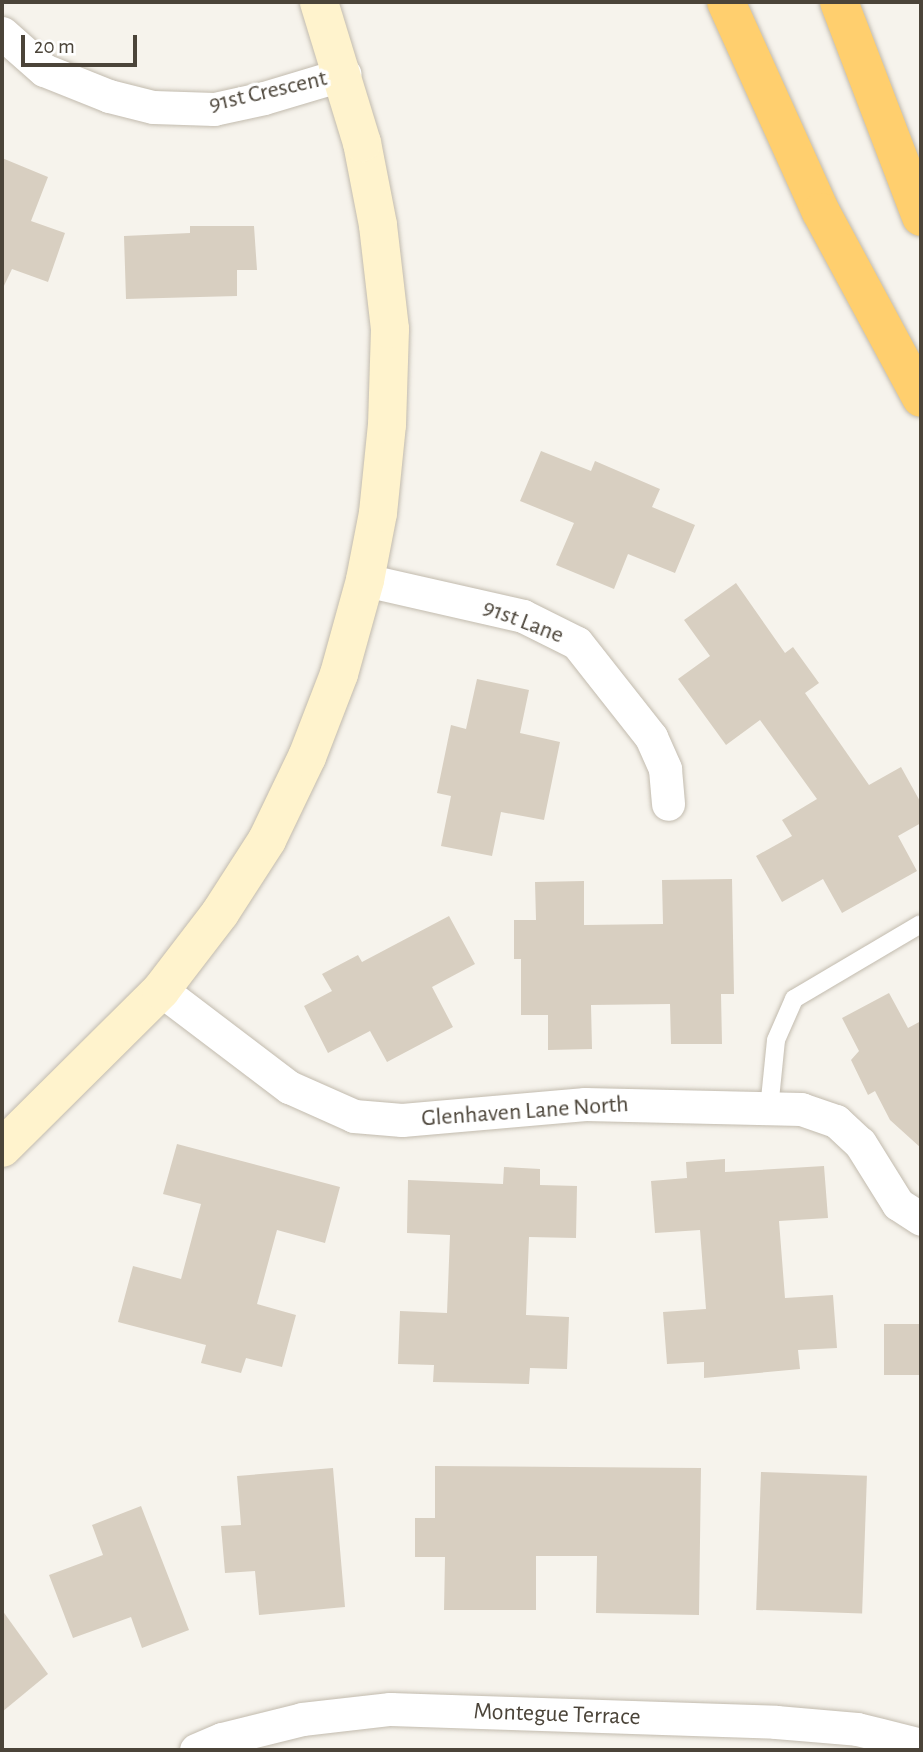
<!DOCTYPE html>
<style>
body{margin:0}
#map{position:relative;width:923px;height:1752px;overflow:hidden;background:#f6f3ec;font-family:"Alegreya Sans",sans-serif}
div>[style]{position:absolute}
.building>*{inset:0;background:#d8cfc1;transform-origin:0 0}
.roads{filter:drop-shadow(0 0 2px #c2bbae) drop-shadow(0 0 2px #c2bbae)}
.lane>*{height:18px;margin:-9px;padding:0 9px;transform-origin:9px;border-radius:9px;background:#fff}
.street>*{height:33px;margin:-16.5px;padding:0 16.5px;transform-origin:16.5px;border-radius:16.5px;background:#fff}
.secondary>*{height:38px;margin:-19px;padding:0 19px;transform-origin:19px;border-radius:19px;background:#fff3cd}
.highway>*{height:38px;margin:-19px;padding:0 19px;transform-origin:19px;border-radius:19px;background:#ffcf6e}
span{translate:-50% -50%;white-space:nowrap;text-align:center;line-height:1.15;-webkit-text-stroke:7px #fff;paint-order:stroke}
.street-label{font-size:24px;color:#4b4439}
.frame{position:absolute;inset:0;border:4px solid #4b4439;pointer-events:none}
.scale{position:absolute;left:21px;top:35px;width:116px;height:32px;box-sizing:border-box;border:4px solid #4b4439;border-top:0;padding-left:9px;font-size:21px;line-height:24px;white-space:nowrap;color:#4b4439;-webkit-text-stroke:5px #fff;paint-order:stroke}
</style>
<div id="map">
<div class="building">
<i style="clip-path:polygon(2px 158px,48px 177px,31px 221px,65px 233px,48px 282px,12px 269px,2px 290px)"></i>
<i style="clip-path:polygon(190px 226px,254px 226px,257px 270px,237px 270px,237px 296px,126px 299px,124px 236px,190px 233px)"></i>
<i style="clip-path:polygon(541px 451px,591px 471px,595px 461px,660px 489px,652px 507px,695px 525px,675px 573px,628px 554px,614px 589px,556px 565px,574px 523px,520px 501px)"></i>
<i style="clip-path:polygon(736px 583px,785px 653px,793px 647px,819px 683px,805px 693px,869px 785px,901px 767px,921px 803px,921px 823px,898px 836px,917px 871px,842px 913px,823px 879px,782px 902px,756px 856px,792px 836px,782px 820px,817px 799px,760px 720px,726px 745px,678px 679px,710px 656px,684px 620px)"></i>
<i style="clip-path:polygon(477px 679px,529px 690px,520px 733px,560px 742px,544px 820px,501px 812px,492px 856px,441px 846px,451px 796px,437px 793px,451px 725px,466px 729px)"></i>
<i style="clip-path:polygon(732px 879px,734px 994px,721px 994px,722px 1044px,671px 1044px,670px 1004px,591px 1005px,592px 1049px,548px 1050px,548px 1015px,521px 1015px,521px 959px,514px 959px,514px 920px,536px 920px,535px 882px,584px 881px,584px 925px,663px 924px,662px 880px)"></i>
<i style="clip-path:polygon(449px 916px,475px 964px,432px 987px,453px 1027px,387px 1062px,370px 1031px,328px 1053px,304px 1006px,332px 991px,322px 974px,358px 955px,362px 962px)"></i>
<i style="clip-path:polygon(889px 993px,908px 1028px,921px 1021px,921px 1148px,890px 1120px,875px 1091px,868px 1095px,851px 1060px,859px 1051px,842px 1018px)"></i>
<i style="clip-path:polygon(177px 1144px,340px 1187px,325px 1243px,277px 1230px,257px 1304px,296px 1315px,282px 1367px,246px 1358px,241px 1373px,201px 1363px,206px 1345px,118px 1322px,133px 1266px,181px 1279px,201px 1204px,163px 1194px)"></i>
<i style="clip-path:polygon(725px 1159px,725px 1172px,824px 1166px,828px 1218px,779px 1221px,785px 1298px,833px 1295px,837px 1348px,798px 1350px,800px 1369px,704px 1378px,704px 1362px,667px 1364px,663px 1312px,706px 1309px,700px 1230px,655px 1233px,651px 1181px,687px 1178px,686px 1162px)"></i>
<i style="clip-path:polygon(504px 1167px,540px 1169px,540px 1185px,577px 1186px,576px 1238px,529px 1237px,526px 1315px,569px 1317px,567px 1369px,530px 1368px,529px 1384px,433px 1382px,434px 1365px,398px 1364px,400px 1311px,447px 1313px,450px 1235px,407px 1233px,408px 1180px,503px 1184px)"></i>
<i style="left:921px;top:1324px;width:51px;height:37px;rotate:90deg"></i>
<i style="clip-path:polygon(435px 1466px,701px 1468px,699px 1615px,596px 1613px,597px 1556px,536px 1556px,536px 1610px,444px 1610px,445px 1557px,415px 1557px,415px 1518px,435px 1518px)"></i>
<i style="clip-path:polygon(333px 1468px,345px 1607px,259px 1615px,255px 1571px,225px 1573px,221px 1526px,241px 1525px,237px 1476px)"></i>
<i style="left:761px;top:1472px;width:106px;height:138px;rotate:2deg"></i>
<i style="clip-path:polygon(141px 1506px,189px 1630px,142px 1648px,131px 1617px,73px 1638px,49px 1575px,103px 1555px,92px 1525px)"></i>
<i style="clip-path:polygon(2px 1610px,48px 1674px,2px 1712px)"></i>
</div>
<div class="roads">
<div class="lane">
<i style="left:769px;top:1109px;width:69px;rotate:-84.2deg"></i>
<i style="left:776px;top:1040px;width:45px;rotate:-66.3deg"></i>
<i style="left:794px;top:999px;width:147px;rotate:-30.6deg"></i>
</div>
<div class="street">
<i style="left:2px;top:33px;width:56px;rotate:41.4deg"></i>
<i style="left:44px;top:70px;width:70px;rotate:21.8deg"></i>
<i style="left:109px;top:96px;width:45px;rotate:14deg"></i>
<i style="left:153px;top:107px;width:61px;rotate:1.9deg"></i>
<i style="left:214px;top:109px;width:51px;rotate:-12.4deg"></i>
<i style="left:264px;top:98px;width:84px;rotate:-16.7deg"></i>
<i style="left:365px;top:580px;width:162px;rotate:12.8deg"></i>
<i style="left:523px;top:616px;width:60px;rotate:26.6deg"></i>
<i style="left:577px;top:643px;width:120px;rotate:51.8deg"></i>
<i style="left:651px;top:737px;width:35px;rotate:66deg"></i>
<i style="left:665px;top:769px;width:35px;rotate:85deg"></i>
<i style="left:161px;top:990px;width:161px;rotate:37.2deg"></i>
<i style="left:289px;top:1087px;width:71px;rotate:24deg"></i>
<i style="left:354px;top:1116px;width:48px;rotate:4.8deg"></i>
<i style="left:402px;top:1120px;width:184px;rotate:-5deg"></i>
<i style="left:585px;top:1104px;width:216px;rotate:1.3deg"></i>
<i style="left:801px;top:1109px;width:37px;rotate:19deg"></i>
<i style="left:836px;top:1121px;width:33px;rotate:43deg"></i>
<i style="left:860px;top:1143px;width:72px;rotate:58.1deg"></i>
<i style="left:898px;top:1204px;width:27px;rotate:33deg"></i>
<i style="left:196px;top:1750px;width:28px;rotate:-23deg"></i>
<i style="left:222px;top:1739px;width:82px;rotate:-14deg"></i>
<i style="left:302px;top:1719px;width:89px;rotate:-6.5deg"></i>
<i style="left:390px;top:1709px;width:386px;rotate:1.9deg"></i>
<i style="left:776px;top:1722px;width:81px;rotate:4.9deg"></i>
<i style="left:857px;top:1729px;width:66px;rotate:14deg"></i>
</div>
<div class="secondary">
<i style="left:2px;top:1148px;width:224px;rotate:-44.8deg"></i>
<i style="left:161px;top:990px;width:97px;rotate:-52.5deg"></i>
<i style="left:220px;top:913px;width:87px;rotate:-57.2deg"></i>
<i style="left:267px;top:840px;width:92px;rotate:-64.3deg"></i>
<i style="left:307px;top:757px;width:89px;rotate:-68.9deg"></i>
<i style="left:339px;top:674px;width:98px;rotate:-74.5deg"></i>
<i style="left:365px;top:580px;width:68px;rotate:-79deg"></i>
<i style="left:378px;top:513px;width:88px;rotate:-84.2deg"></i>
<i style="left:387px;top:425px;width:96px;rotate:-88.2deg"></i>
<i style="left:390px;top:329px;width:105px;rotate:-96.6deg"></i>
<i style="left:378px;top:225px;width:84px;rotate:-101deg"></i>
<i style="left:362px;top:143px;width:147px;rotate:-107deg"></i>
</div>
<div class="highway">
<i style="left:726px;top:2px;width:230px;rotate:65.7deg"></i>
<i style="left:821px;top:212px;width:211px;rotate:61.7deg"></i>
<i style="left:839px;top:2px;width:230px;rotate:69.1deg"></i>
</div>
</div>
<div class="street-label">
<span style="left:268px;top:92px;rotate:-13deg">91st Crescent</span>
<span style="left:523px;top:622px;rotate:21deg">91st Lane</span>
<span style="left:525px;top:1112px;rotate:-4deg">Glenhaven Lane North</span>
<span style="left:557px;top:1715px;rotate:2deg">Montegue Terrace</span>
</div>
<div class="frame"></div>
<div class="scale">20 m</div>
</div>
